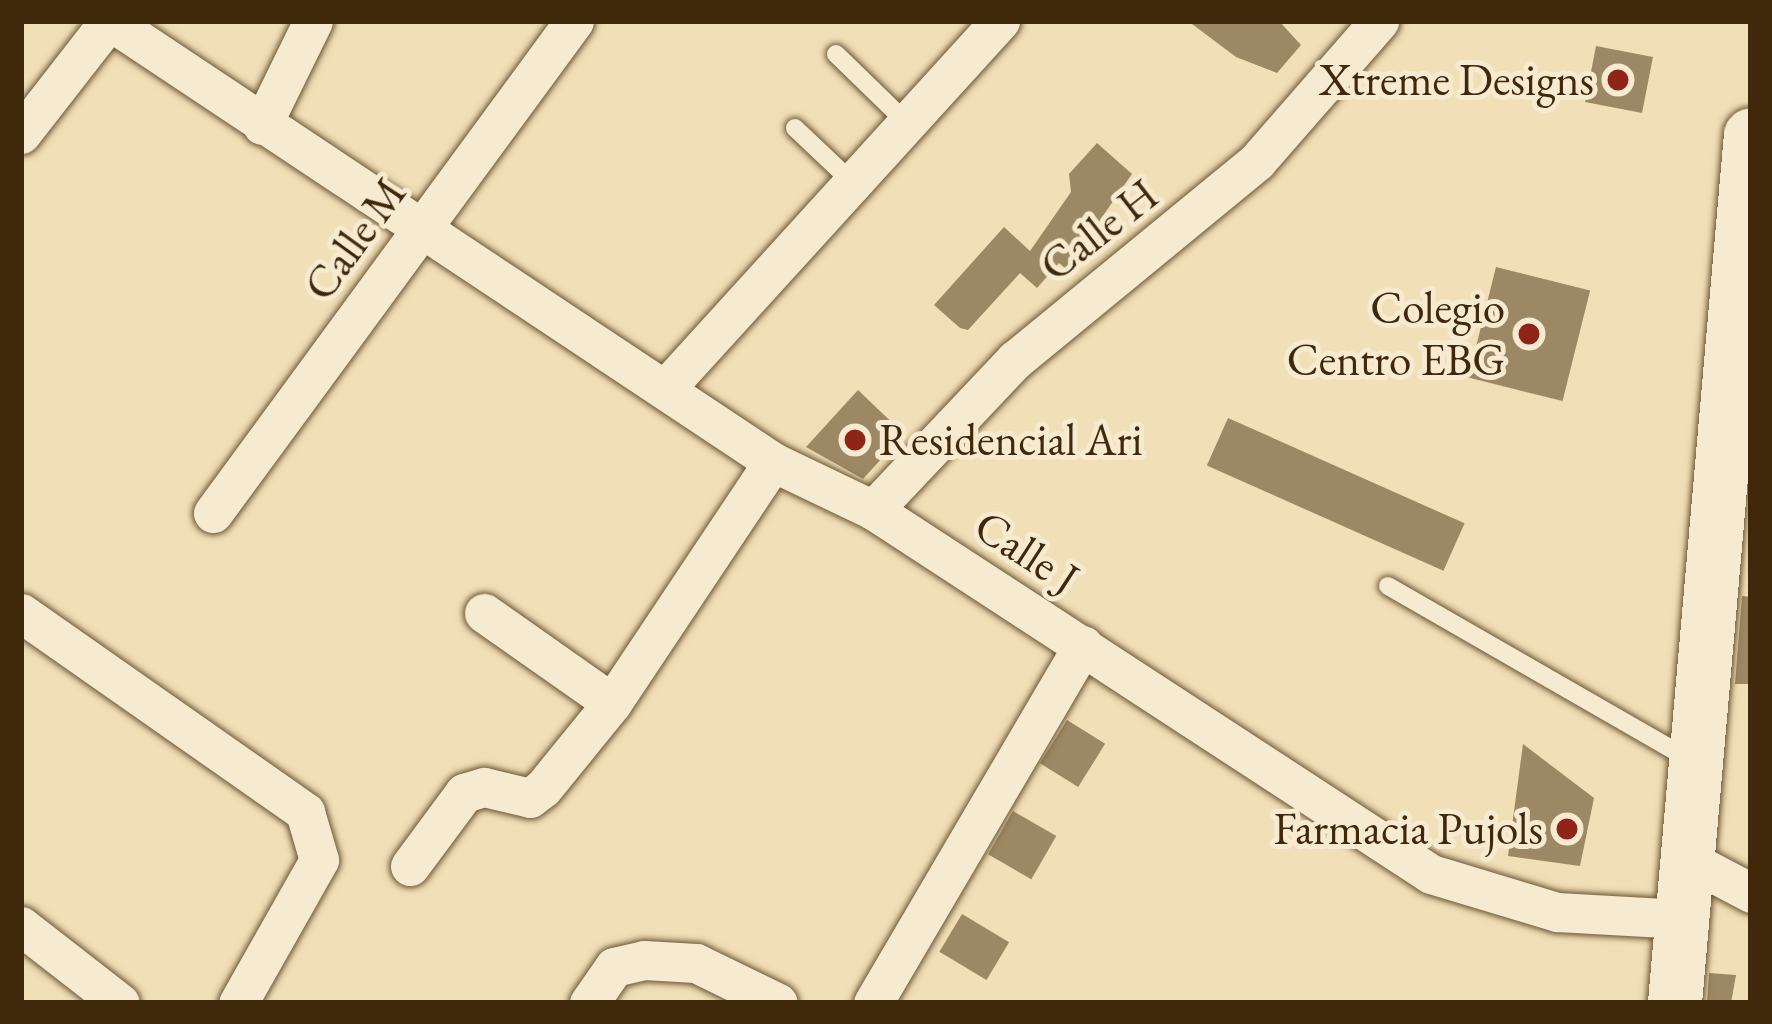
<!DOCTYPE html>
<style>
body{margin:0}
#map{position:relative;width:1772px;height:1024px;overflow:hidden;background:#f1dfb7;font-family:"EB Garamond",serif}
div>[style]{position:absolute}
.building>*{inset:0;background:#9c8864;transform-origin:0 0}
.roads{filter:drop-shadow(0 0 3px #6c5635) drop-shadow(0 0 3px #6c5635)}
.service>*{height:18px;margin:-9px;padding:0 9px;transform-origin:9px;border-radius:9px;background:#f6ead0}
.minor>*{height:39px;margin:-19.5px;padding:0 19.5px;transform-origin:19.5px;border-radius:19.5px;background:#f6ead0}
.secondary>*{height:54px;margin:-27px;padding:0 27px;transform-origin:27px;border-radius:27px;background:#f6ead0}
.dots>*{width:33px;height:33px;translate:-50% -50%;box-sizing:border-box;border:6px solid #f6ead0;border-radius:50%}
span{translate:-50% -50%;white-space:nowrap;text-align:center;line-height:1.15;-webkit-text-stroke:10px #f6ead0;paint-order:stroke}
.poi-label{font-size:45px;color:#3f290a}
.right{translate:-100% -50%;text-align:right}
.left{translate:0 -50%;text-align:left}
.street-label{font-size:45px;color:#3f290a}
.frame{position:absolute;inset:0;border:24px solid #3f290a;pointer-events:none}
</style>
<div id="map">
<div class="building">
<i style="clip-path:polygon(1188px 21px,1279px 21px,1301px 45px,1277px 73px,1236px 57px)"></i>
<i style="left:1596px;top:46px;width:58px;height:57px;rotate:11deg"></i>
<i style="clip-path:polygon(1097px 143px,1132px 174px,1066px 269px,1059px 263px,1037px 288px,1020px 273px,968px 330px,960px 328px,934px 305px,1004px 227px,1030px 251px,1071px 192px,1069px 174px)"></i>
<i style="left:1496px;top:267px;width:97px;height:114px;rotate:14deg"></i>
<i style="clip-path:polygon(858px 390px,904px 434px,863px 479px,806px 447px)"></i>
<i style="left:1228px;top:418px;width:259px;height:52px;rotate:24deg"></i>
<i style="clip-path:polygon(1742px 596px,1751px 597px,1751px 684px,1735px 684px)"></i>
<i style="left:1067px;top:720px;width:45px;height:51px;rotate:32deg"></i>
<i style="clip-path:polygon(1523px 744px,1594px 798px,1580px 866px,1508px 856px)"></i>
<i style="left:1013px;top:811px;width:50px;height:50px;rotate:30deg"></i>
<i style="left:962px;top:914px;width:55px;height:44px;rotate:31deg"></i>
<i style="clip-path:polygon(1709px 973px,1736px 975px,1731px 1003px,1707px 1003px)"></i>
</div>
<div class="roads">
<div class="service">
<i style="left:836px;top:54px;width:99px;rotate:44.2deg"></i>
<i style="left:795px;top:128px;width:80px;rotate:43.5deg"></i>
<i style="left:1388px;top:586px;width:349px;rotate:29.9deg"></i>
</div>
<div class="minor">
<i style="left:110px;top:21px;width:796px;rotate:33.63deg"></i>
<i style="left:773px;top:462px;width:111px;rotate:25.6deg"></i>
<i style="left:873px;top:510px;width:666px;rotate:33.12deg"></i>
<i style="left:1431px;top:874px;width:132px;rotate:16.8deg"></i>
<i style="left:1557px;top:912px;width:125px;rotate:3.2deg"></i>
<i style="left:262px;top:125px;width:116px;rotate:-63.9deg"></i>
<i style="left:21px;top:134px;width:143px;rotate:-52.1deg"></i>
<i style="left:665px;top:389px;width:498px;rotate:-47.7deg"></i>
<i style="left:873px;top:510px;width:207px;rotate:-46.6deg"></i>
<i style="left:1015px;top:360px;width:313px;rotate:-39.4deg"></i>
<i style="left:1257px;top:161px;width:186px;rotate:-48.9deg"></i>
<i style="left:213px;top:513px;width:610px;rotate:-53.73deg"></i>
<i style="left:21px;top:613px;width:347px;rotate:35deg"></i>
<i style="left:305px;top:812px;width:50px;rotate:73.7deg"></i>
<i style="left:319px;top:860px;width:164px;rotate:119.5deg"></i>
<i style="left:484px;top:613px;width:156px;rotate:35.1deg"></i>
<i style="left:1685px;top:858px;width:75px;rotate:27.9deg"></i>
<i style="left:410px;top:866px;width:91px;rotate:-53.5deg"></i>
<i style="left:464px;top:793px;width:21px;rotate:-17deg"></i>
<i style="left:484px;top:787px;width:47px;rotate:13.4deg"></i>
<i style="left:530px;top:798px;width:16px;rotate:-38deg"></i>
<i style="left:543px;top:788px;width:109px;rotate:-50.9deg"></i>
<i style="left:612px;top:703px;width:290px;rotate:-56.3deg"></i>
<i style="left:21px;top:926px;width:125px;rotate:37.9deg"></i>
<i style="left:589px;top:1003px;width:44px;rotate:-55.2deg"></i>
<i style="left:614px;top:967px;width:31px;rotate:-13deg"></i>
<i style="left:644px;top:960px;width:52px;rotate:3.3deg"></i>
<i style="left:696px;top:963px;width:91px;rotate:26deg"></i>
<i style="left:873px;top:1003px;width:415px;rotate:-59.6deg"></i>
</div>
<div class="secondary">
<i style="left:1675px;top:1003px;width:871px;rotate:-85deg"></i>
</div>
</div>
<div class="dots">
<i style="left:1618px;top:80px;background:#8f2418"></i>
<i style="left:1529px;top:334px;background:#8f2418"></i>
<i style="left:855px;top:440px;background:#8f2418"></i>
<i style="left:1567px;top:829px;background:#8f2418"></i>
</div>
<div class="poi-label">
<span class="right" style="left:1594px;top:80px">Xtreme Designs</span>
<span class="right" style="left:1505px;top:334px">Colegio<br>Centro EBG</span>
<span class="left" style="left:879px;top:440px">Residencial Ari</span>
<span class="right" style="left:1543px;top:829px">Farmacia Pujols</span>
</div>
<div class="street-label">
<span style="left:1099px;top:230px;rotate:-38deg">Calle H</span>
<span style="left:355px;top:239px;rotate:-54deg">Calle M</span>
<span style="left:1027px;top:552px;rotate:33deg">Calle J</span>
</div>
<div class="frame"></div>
</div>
